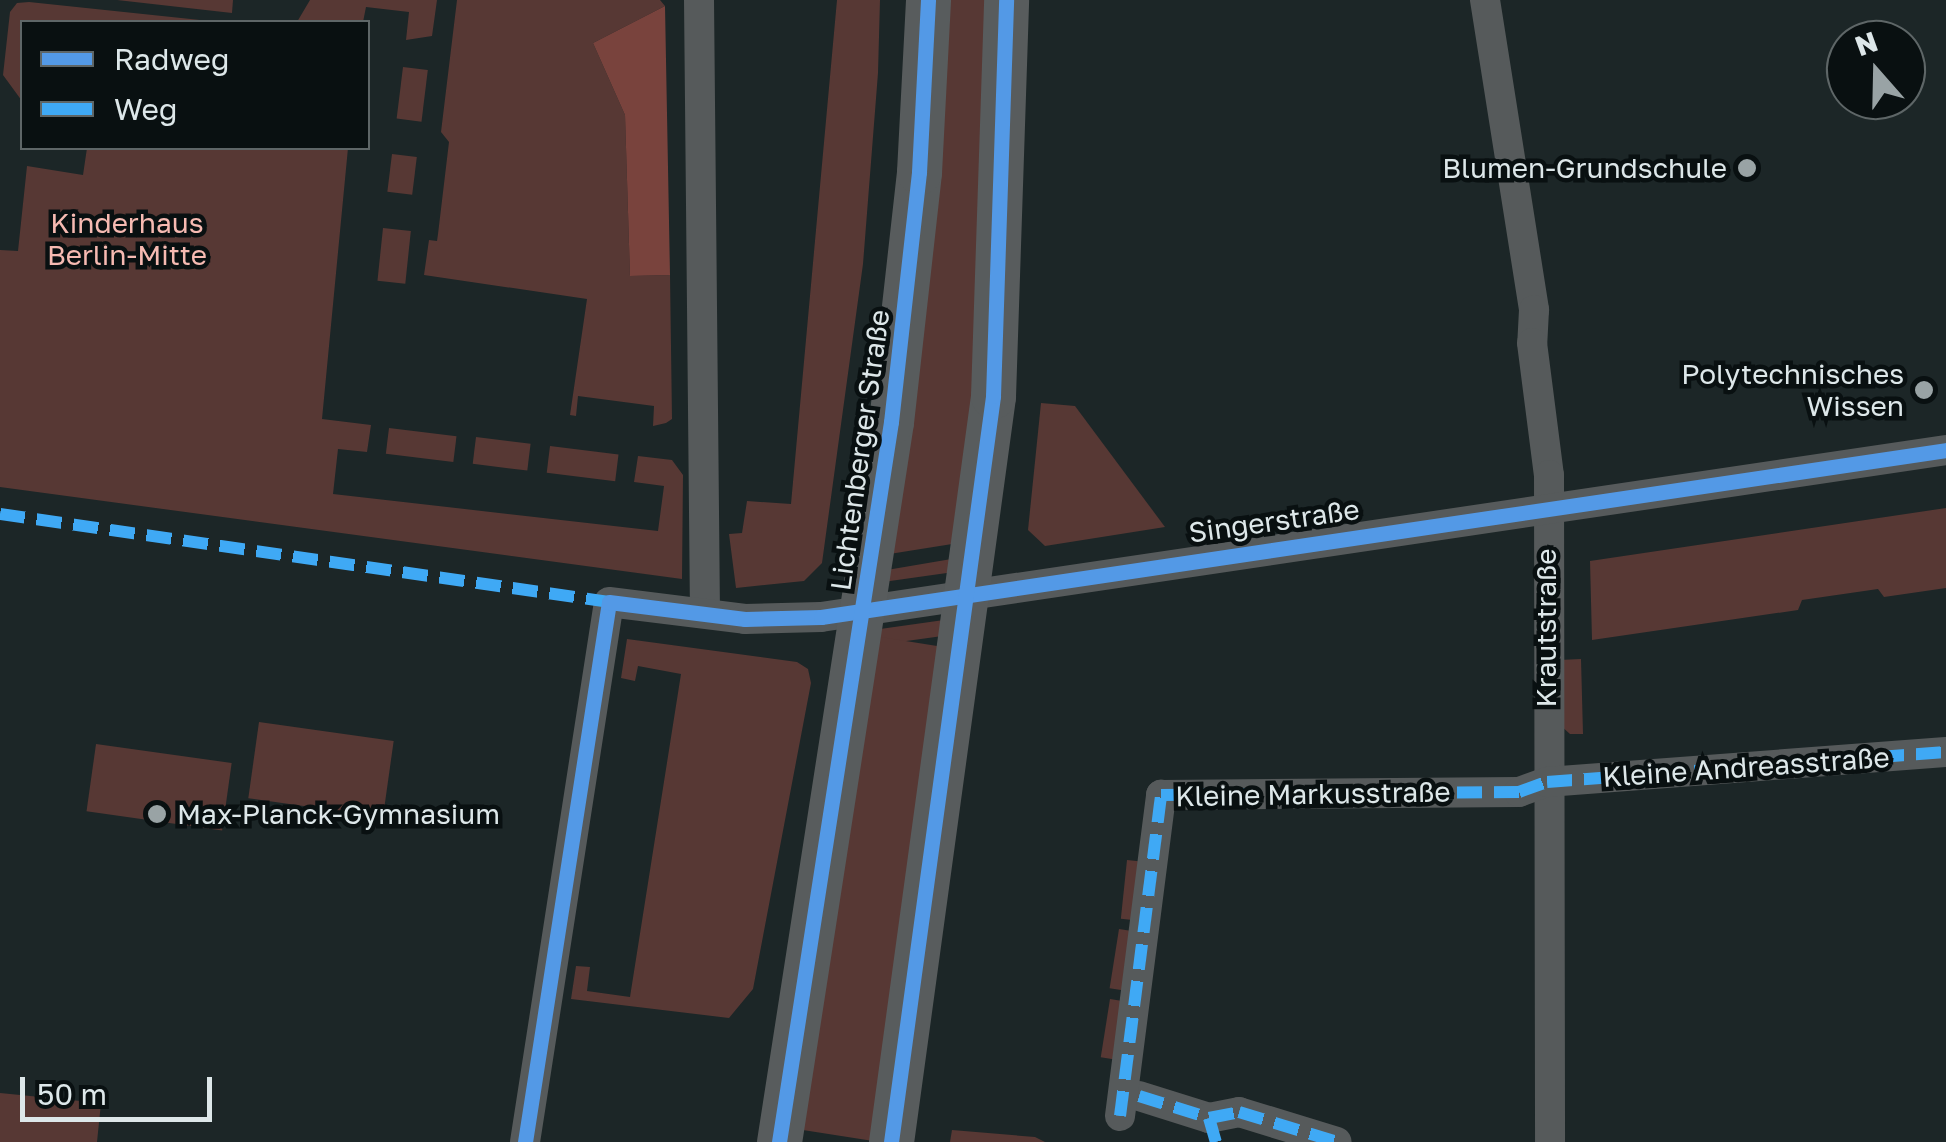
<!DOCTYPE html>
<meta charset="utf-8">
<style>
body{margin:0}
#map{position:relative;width:1946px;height:1142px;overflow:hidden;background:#1c2627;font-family:"Golos Text",sans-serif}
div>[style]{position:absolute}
.green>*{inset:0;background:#573834;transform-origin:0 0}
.forest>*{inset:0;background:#79433d}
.street>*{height:30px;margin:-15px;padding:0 15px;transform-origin:15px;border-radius:15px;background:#565a5b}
.secondary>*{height:45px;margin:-22.5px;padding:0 22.5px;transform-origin:22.5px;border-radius:22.5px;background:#585c5d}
.quiet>*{height:12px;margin-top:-6px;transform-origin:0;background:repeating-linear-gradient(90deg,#3fa9f5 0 25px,transparent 0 37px)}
.cycleway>*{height:15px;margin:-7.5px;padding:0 7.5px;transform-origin:7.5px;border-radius:7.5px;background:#5399e6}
.dots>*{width:28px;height:28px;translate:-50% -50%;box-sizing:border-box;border:5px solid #091011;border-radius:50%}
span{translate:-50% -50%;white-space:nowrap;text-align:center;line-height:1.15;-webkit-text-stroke:9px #091011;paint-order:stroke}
.poi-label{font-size:28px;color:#dde7e9}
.right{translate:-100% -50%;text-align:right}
.left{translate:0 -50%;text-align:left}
.park-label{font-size:28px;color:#f6bab2}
.street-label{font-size:28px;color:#dde7e9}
.legend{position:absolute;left:20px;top:20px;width:350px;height:130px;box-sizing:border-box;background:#091011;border:2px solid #5e6667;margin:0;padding:12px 18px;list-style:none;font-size:30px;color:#dde7e9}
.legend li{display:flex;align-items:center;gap:20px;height:50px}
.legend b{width:50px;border:2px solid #5e6667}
.north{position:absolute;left:1826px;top:20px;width:100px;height:100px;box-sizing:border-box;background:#091011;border:2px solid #5e6667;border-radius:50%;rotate:340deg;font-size:28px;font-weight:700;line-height:40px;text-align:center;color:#dde7e9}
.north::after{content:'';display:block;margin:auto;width:35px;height:45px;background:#99a3a5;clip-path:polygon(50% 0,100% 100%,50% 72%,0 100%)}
.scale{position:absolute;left:20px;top:1077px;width:192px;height:45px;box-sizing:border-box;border:5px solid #dde7e9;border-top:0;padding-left:12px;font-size:30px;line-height:35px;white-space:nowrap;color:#dde7e9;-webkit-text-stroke:8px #091011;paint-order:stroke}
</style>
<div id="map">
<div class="green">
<i style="clip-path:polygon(117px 0,233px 0,232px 13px)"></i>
<i style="clip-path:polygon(310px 0,437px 0,432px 36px,406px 40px,409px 12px,366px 7px,363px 22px,297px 22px)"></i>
<i style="clip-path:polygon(457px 0,660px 0,665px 6px,593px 43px,625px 115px,630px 276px,670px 275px,672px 419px,666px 423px,653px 426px,654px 406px,578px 396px,576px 416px,570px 415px,587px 299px,424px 275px,429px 240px,437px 241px,438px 234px,449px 142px,441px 132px)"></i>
<i style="clip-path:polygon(837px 0,880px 0,878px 73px,863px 264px,822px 563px,804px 581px,736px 588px,729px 534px,742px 533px,747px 501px,791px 504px)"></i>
<i style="clip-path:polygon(934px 0,998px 0,971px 541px,877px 556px)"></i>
<i style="clip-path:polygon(17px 3px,29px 2px,219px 22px,22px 22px,22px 101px,3px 75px,10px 12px)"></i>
<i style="left:403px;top:67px;width:25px;height:52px;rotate:7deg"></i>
<i style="clip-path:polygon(87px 148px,348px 148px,322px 419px,371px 425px,367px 452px,338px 449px,333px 494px,658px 531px,664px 486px,634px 482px,638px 456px,672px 460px,683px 475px,682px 579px,0 487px,0 250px,18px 251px,27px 166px,83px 175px)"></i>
<i style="left:392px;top:154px;width:25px;height:38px;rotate:7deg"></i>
<i style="left:383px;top:228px;width:28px;height:53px;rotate:6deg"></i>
<i style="clip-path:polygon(1041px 403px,1075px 406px,1165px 527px,1045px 546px,1028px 530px)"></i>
<i style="left:389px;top:428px;width:68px;height:26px;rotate:7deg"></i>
<i style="left:476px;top:437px;width:55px;height:27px;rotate:7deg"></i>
<i style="left:550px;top:446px;width:69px;height:27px;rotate:7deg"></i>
<i style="clip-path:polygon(1946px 508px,1946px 588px,1884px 597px,1878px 589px,1802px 600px,1798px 610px,1592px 640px,1590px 561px)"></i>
<i style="clip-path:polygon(969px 556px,961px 571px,883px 582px,875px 572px)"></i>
<i style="clip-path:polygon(951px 619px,957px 634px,863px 647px,873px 630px)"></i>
<i style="clip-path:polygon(627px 639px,797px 662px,808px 669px,811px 683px,753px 989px,729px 1018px,571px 999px,576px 966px,590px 967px,587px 991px,630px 997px,681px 674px,638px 666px,635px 681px,621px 678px)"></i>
<i style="left:956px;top:649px;width:499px;height:97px;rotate:99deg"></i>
<i style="clip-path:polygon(1581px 659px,1583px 734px,1570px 734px,1561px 726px,1559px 660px)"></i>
<i style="left:259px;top:722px;width:136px;height:77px;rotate:8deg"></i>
<i style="left:96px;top:744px;width:137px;height:68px;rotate:8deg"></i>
<i style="left:1127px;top:860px;width:19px;height:59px;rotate:6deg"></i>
<i style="left:1119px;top:929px;width:18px;height:60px;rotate:9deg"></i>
<i style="left:1110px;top:999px;width:19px;height:59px;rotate:9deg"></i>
<i style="clip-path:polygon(0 1093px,101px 1103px,97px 1142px,0 1142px)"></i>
<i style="clip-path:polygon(952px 1130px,1035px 1137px,1045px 1142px,950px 1142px)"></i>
</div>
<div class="forest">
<i style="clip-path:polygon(665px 6px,670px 275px,630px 276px,625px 115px,593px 43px)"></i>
</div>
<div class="street">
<i style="left:699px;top:0;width:613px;rotate:89.44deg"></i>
<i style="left:1485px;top:0;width:314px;rotate:81deg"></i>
<i style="left:1534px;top:310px;width:33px;rotate:93deg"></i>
<i style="left:1532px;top:343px;width:133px;rotate:82.7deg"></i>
<i style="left:1549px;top:475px;width:667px;rotate:89.91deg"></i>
<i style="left:1139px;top:1096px;width:73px;rotate:17.4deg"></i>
<i style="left:1209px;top:1118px;width:31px;rotate:-11deg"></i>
<i style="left:1239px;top:1112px;width:102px;rotate:17deg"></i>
<i style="left:1120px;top:1116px;width:324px;rotate:-82.7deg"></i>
<i style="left:1161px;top:795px;width:358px;rotate:-0.5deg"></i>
<i style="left:1519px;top:792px;width:30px;rotate:-20deg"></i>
<i style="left:1547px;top:782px;width:400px;rotate:-4.3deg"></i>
<i style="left:525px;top:1142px;width:546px;rotate:-81.16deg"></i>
<i style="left:609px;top:602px;width:137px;rotate:7.1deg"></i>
<i style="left:745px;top:619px;width:76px;rotate:-1.5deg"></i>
<i style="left:821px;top:617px;width:1137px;rotate:-8.44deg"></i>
</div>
<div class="secondary">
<i style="left:779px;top:1142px;width:729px;rotate:-81.16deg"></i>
<i style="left:891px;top:422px;width:252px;rotate:-83.6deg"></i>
<i style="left:919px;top:172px;width:172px;rotate:-87deg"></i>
<i style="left:891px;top:1142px;width:753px;rotate:-82.21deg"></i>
<i style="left:993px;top:396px;width:396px;rotate:-88.1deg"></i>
</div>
<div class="quiet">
<i style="left:0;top:514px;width:615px;rotate:8.22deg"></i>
<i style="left:1139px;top:1096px;width:73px;rotate:17.4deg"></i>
<i style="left:1209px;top:1118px;width:31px;rotate:-11deg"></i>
<i style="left:1239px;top:1112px;width:102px;rotate:17deg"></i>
<i style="left:1120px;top:1116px;width:324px;rotate:-82.7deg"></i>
<i style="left:1161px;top:795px;width:358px;rotate:-0.5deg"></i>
<i style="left:1519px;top:792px;width:30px;rotate:-20deg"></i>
<i style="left:1547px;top:782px;width:400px;rotate:-4.3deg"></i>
<i style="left:1209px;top:1118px;width:25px;rotate:74deg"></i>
</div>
<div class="cycleway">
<i style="left:525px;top:1142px;width:546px;rotate:-81.16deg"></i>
<i style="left:609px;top:602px;width:137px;rotate:7.1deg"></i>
<i style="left:745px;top:619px;width:76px;rotate:-1.5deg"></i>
<i style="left:821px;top:617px;width:1137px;rotate:-8.44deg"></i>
<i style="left:779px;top:1142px;width:729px;rotate:-81.16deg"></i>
<i style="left:891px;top:422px;width:252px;rotate:-83.6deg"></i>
<i style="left:919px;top:172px;width:172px;rotate:-87deg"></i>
<i style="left:891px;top:1142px;width:753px;rotate:-82.21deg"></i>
<i style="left:993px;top:396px;width:396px;rotate:-88.1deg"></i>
</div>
<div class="dots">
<i style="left:1747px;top:168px;background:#99a3a5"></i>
<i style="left:1924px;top:390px;background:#99a3a5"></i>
<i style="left:157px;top:814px;background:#99a3a5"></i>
</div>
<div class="poi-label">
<span class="right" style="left:1727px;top:168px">Blumen-Grundschule</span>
<span class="right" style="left:1904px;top:390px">Polytechnisches<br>Wissen</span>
<span class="left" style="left:177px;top:814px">Max-Planck-Gymnasium</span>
</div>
<div class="park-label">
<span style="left:127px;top:239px">Kinderhaus<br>Berlin-Mitte</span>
</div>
<div class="street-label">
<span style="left:860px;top:450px;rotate:-82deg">Lichtenberger Straße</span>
<span style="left:1274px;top:521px;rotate:-8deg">Singerstraße</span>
<span style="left:1546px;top:628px;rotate:-90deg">Krautstraße</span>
<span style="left:1746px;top:767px;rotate:-4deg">Kleine Andreasstraße</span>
<span style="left:1313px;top:794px;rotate:-1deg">Kleine Markusstraße</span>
</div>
<ul class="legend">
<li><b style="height:12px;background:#5399e6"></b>Radweg</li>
<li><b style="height:12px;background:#3fa9f5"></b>Weg</li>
</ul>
<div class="north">N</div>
<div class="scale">50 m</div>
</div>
